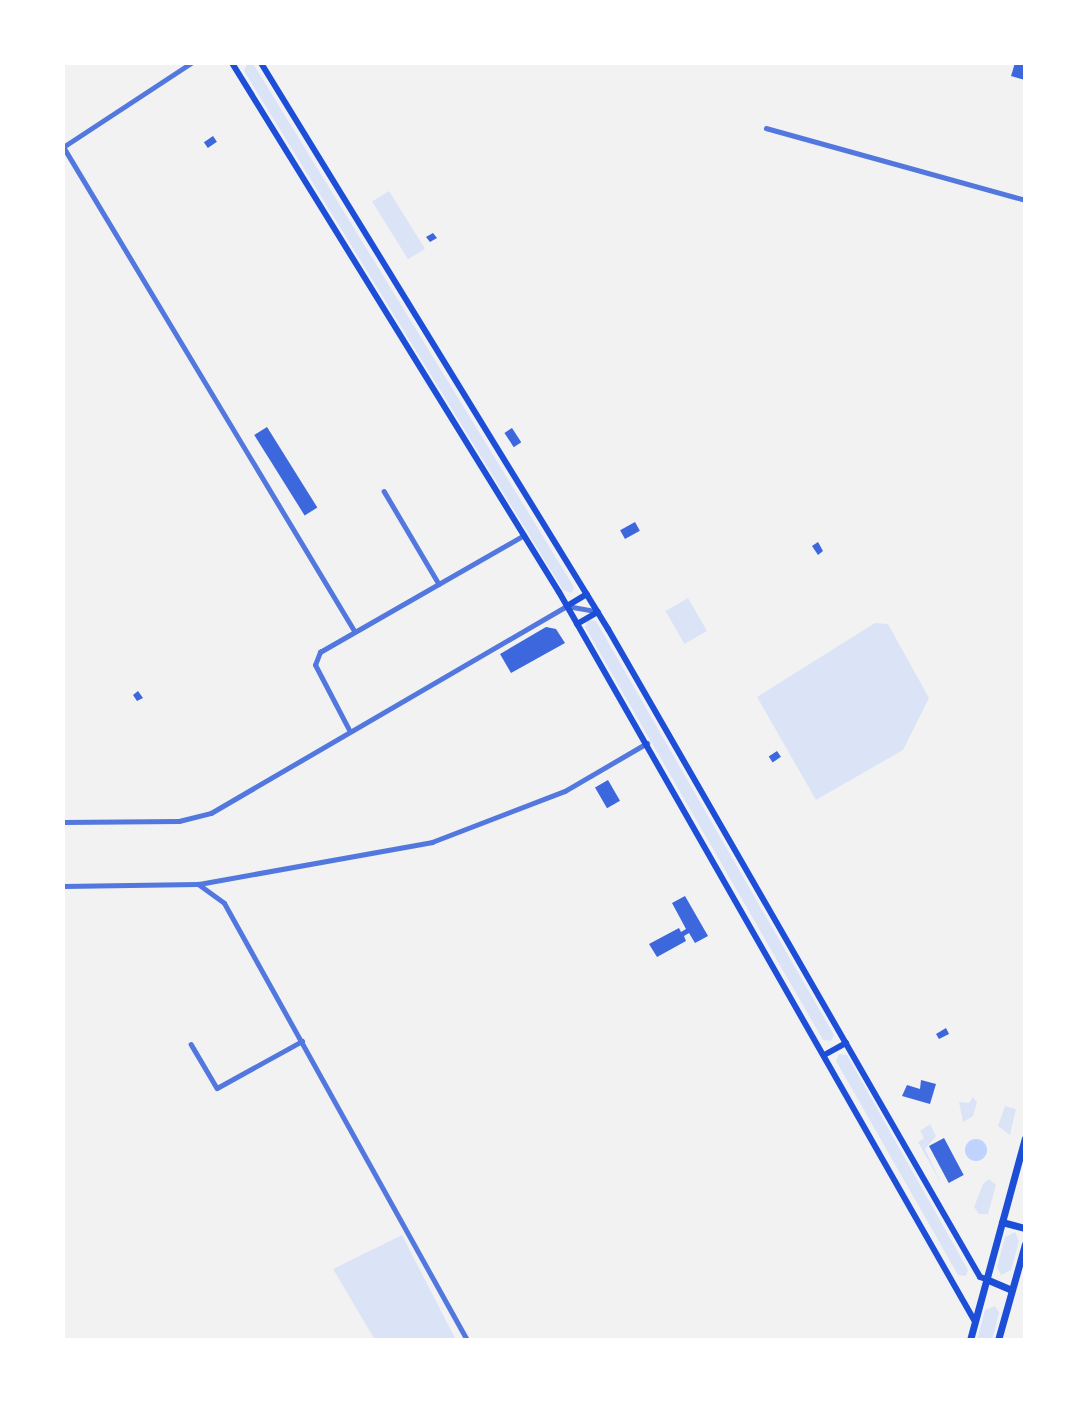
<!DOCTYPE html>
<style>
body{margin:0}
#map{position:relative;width:1088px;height:1403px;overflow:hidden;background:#f2f2f2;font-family:Overpass,sans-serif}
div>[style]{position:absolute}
.green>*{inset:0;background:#dbe4f7;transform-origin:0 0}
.water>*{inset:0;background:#bfd3fe}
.round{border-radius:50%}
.building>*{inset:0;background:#3d67dc;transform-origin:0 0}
.minor>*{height:4.5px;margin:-2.25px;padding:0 2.25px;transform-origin:2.25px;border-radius:2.25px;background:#5277de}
.tertiary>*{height:5px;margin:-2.5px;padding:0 2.5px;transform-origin:2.5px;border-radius:2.5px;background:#5277de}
.secondary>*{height:6px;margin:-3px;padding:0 3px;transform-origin:3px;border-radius:3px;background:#1d4ed8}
.trunk>*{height:7px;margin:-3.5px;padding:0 3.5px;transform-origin:3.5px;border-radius:3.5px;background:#1d4ed8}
span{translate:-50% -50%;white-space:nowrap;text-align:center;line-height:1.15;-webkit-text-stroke:5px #fff;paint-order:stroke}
.frame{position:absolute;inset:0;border:65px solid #fff;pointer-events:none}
</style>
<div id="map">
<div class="green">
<i style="clip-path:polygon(247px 64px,254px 65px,574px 587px,572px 593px,563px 590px,244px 71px)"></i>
<i style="left:389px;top:191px;width:68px;height:20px;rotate:58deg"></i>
<i style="left:688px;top:598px;width:38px;height:26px;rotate:60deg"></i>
<i style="clip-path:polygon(588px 620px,596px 621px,834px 1035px,831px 1041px,823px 1040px,585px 627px)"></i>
<i style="clip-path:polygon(875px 623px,888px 624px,929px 698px,903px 750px,816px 800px,757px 697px)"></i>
<i style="clip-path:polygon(839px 1054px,847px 1055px,968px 1270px,966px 1276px,958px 1275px,836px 1061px)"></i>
<i style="clip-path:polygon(973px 1097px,977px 1102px,973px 1116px,963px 1122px,959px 1102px,969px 1103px)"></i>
<i style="clip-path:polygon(1005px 1106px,1016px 1109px,1010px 1135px,998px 1126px)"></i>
<i style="clip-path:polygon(930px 1124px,936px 1136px,925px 1149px,942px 1185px,918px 1142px,924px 1138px,920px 1131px)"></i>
<i style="clip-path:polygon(989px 1179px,996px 1185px,988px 1214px,979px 1214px,974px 1207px,983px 1184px)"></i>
<i style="clip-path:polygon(1015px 1232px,1019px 1241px,1011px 1270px,1001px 1275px,997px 1267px,1005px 1237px)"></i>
<i style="clip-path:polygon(402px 1235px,456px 1340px,375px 1340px,333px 1269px)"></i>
<i style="clip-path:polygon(995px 1306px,999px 1313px,992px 1340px,977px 1340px,985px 1310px)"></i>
</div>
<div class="water">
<i class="round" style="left:965px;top:1139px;width:22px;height:22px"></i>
</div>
<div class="building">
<i style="clip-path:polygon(1015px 63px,1025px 63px,1025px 80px,1011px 76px)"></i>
<i style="left:213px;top:136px;width:7px;height:11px;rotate:56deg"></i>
<i style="clip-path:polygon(433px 233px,437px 238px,430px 242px,426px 237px)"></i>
<i style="left:267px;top:427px;width:95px;height:15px;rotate:58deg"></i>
<i style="left:512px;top:428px;width:17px;height:9px;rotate:57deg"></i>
<i style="left:635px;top:522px;width:10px;height:17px;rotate:61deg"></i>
<i style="clip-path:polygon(818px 542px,823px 551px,818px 555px,812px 546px)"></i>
<i style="clip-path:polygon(546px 627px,556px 629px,565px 643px,511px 673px,500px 654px)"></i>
<i style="clip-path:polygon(138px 691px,143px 698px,137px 701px,133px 695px)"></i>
<i style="left:777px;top:751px;width:7px;height:10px;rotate:56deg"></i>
<i style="left:608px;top:780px;width:24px;height:15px;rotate:60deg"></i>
<i style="clip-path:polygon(685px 896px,708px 936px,695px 943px,689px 933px,684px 936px,686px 941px,657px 957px,649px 944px,679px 928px,681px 932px,686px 929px,672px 903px)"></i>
<i style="clip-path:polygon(946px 1028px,949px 1034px,939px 1039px,936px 1034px)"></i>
<i style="clip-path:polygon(921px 1080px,936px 1084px,930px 1104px,902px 1096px,907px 1085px,920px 1089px)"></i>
<i style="left:944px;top:1138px;width:42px;height:17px;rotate:62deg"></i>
</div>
<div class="minor">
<i style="left:766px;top:128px;width:269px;rotate:15.5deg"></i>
<i style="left:63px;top:146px;width:565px;rotate:58.98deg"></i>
<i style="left:384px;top:491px;width:108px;rotate:59.4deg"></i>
<i style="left:349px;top:730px;width:73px;rotate:-117.6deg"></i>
<i style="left:315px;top:665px;width:14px;rotate:-69deg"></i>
<i style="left:320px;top:652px;width:235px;rotate:-29.8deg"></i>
<i style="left:63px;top:822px;width:116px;rotate:-0.5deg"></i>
<i style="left:179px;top:821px;width:33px;rotate:-14deg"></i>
<i style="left:211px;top:813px;width:412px;rotate:-30.2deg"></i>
<i style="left:567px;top:606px;width:29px;rotate:10deg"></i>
<i style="left:199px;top:884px;width:237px;rotate:-10.2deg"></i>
<i style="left:432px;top:842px;width:142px;rotate:-21deg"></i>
<i style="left:565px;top:791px;width:95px;rotate:-30.3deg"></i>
<i style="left:191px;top:1044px;width:51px;rotate:59.4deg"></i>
<i style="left:217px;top:1088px;width:97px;rotate:-28.9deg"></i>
</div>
<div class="tertiary">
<i style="left:63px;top:147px;width:153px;rotate:-33.3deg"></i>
<i style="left:63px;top:886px;width:135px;rotate:-0.8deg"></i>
<i style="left:198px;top:884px;width:32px;rotate:36deg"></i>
<i style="left:224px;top:903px;width:500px;rotate:60.92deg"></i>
</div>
<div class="secondary">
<i style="left:232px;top:63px;width:622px;rotate:58.28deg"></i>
<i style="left:559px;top:592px;width:838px;rotate:60.31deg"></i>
<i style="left:261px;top:63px;width:664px;rotate:58.49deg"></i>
<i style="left:608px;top:629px;width:747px;rotate:60.14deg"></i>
<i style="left:980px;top:1277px;width:6px;rotate:18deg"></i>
<i style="left:567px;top:606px;width:23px;rotate:-31deg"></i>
<i style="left:577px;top:624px;width:24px;rotate:-30deg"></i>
<i style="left:826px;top:1054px;width:23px;rotate:-29deg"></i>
</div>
<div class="trunk">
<i style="left:1002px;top:1222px;width:24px;rotate:15deg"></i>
<i style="left:986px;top:1279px;width:28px;rotate:23deg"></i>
<i style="left:970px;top:1340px;width:209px;rotate:-74.8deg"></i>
<i style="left:998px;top:1340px;width:100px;rotate:-74.3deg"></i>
</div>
<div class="frame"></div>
</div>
